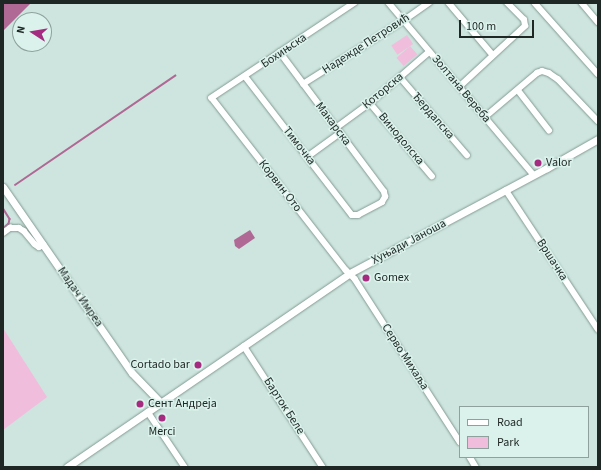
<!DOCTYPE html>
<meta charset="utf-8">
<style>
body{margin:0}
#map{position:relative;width:601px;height:470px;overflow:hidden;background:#cde5de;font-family:"Source Sans 3",sans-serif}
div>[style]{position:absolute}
.green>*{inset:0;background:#f1bddc;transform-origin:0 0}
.water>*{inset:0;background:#b06895}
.stream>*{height:1.5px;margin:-0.75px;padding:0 0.75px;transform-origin:0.75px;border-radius:0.75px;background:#b06895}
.roads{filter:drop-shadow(0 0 1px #859b95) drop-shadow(0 0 1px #859b95)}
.minor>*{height:5.5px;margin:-2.75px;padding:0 2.75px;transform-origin:2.75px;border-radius:2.75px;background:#fff}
.tertiary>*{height:7px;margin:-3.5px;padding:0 3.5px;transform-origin:3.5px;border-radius:3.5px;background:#fff}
.dots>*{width:11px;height:11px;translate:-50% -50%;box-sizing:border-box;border:2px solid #daf2eb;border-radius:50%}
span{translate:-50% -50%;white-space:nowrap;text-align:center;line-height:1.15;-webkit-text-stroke:3px #daf2eb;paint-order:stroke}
.street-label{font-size:12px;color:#1f2725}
.poi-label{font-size:12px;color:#1f2725}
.left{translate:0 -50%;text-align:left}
.right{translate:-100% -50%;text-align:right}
.frame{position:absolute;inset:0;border:4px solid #1f2725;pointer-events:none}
.legend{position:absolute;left:459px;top:406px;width:130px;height:52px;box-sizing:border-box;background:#daf2eb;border:1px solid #8fa19c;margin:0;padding:5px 7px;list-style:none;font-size:12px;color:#1f2725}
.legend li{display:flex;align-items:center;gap:8px;height:20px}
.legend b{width:20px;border:1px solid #8fa19c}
.north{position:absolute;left:12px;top:12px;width:40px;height:40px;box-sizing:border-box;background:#daf2eb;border:1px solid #8fa19c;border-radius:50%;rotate:282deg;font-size:11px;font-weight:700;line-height:16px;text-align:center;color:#1f2725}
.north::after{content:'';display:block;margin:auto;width:14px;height:18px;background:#a52b80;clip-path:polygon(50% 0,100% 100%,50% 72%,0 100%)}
.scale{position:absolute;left:459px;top:20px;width:75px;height:18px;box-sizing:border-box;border:2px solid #1f2725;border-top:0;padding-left:5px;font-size:12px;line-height:14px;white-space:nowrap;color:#1f2725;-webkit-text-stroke:3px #daf2eb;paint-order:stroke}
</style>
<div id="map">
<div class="green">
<i style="left:407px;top:35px;width:11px;height:19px;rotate:56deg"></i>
<i style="left:410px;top:46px;width:11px;height:18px;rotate:49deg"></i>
<i style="clip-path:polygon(3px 328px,47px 397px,3px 430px)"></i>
</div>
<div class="water">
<i style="clip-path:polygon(3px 3px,31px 3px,3px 31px)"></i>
<i style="clip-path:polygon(250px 230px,255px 238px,239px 249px,235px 246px,234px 240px)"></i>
</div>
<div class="stream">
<i style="left:15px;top:185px;width:194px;rotate:-34.3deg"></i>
<i style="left:3px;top:208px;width:13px;rotate:58deg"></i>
<i style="left:10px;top:219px;width:5px;rotate:101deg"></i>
<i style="left:9px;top:224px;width:8px;rotate:140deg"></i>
</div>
<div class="roads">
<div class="minor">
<i style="left:355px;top:3px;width:172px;rotate:146.4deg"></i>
<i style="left:212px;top:98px;width:218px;rotate:52.1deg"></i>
<i style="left:346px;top:270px;width:13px;rotate:45deg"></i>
<i style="left:355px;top:279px;width:194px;rotate:57.2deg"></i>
<i style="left:389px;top:3px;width:225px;rotate:49.9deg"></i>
<i style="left:449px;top:3px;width:68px;rotate:49.8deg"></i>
<i style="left:535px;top:3px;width:95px;rotate:48.4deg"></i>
<i style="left:582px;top:3px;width:25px;rotate:50deg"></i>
<i style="left:245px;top:76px;width:175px;rotate:52.4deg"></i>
<i style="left:352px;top:215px;width:6px"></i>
<i style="left:358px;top:215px;width:27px;rotate:-28deg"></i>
<i style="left:382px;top:202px;width:6px;rotate:-59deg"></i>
<i style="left:385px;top:197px;width:5px;rotate:-101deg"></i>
<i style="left:384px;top:192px;width:174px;rotate:-126.8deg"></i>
<i style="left:400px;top:77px;width:103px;rotate:49.3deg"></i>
<i style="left:303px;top:84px;width:118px;rotate:-32.2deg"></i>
<i style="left:403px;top:21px;width:32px;rotate:-35deg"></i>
<i style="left:459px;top:87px;width:90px;rotate:-42.7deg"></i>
<i style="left:525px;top:26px;width:6px;rotate:-99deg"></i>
<i style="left:524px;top:20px;width:24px;rotate:-135deg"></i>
<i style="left:518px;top:90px;width:51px;rotate:52.2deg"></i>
<i style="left:370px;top:103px;width:96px;rotate:49.7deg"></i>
<i style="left:485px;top:117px;width:68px;rotate:-40.2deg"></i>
<i style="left:537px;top:73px;width:5px;rotate:-22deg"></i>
<i style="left:542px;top:71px;width:7px;rotate:16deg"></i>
<i style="left:549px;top:73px;width:11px;rotate:34deg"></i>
<i style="left:558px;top:79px;width:58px;rotate:46.4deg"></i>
<i style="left:336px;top:128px;width:42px;rotate:-36.3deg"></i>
<i style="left:370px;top:103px;width:78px;rotate:-40.8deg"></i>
<i style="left:307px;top:157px;width:41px;rotate:-36deg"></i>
<i style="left:506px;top:190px;width:167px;rotate:56.5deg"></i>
<i style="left:3px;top:233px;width:9px;rotate:-36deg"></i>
<i style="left:10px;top:228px;width:9px"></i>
<i style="left:19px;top:228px;width:6px;rotate:31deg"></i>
<i style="left:24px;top:231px;width:17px;rotate:50deg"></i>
<i style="left:35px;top:244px;width:5px;rotate:37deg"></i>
<i style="left:39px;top:247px;width:5px;rotate:-22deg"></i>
<i style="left:244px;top:346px;width:145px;rotate:56.9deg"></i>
<i style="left:148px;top:412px;width:66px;rotate:56.1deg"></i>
<i style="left:470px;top:457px;width:12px;rotate:59deg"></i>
</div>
<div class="tertiary">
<i style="left:3px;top:187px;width:226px;rotate:55.3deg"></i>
<i style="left:132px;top:373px;width:42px;rotate:46deg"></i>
<i style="left:67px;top:467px;width:343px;rotate:-34.4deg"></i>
<i style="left:350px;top:273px;width:223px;rotate:-28.1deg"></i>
<i style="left:547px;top:168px;width:59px;rotate:-29.6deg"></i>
</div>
</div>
<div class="dots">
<i style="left:538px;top:163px;background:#a52b80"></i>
<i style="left:366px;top:278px;background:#a52b80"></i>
<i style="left:198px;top:365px;background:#a52b80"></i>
<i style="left:140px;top:404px;background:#a52b80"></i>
<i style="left:162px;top:418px;background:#a52b80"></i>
</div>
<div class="street-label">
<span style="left:366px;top:44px;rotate:-33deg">Надежде Петровић</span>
<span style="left:284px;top:51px;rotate:-34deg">Бохињска</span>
<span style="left:461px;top:89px;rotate:50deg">Золтана Вереба</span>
<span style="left:383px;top:91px;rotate:-40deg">Которска</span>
<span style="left:433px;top:116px;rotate:49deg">Ђердапска</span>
<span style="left:333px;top:124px;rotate:53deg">Макарска</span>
<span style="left:401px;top:139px;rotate:50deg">Винодолска</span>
<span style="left:299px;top:146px;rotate:52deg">Тимочка</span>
<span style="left:280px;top:186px;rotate:52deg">Корвин Ото</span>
<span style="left:409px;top:242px;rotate:-28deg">Хуњади Јаноша</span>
<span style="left:552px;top:260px;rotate:57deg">Вршачка</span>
<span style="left:80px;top:297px;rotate:55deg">Мадач Имреа</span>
<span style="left:405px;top:357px;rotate:57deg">Серво Михаља</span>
<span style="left:284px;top:406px;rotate:57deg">Барток Беле</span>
</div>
<div class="poi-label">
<span class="left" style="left:546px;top:163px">Valor</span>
<span class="left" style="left:374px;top:278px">Gomex</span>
<span class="right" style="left:190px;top:365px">Cortado bar</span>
<span class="left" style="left:148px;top:404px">Сент Андреја</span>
<span style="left:162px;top:432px">Merci</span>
</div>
<div class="frame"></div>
<ul class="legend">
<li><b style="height:5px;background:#fff"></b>Road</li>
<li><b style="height:11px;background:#f1bddc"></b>Park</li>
</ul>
<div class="north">N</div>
<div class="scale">100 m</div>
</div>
